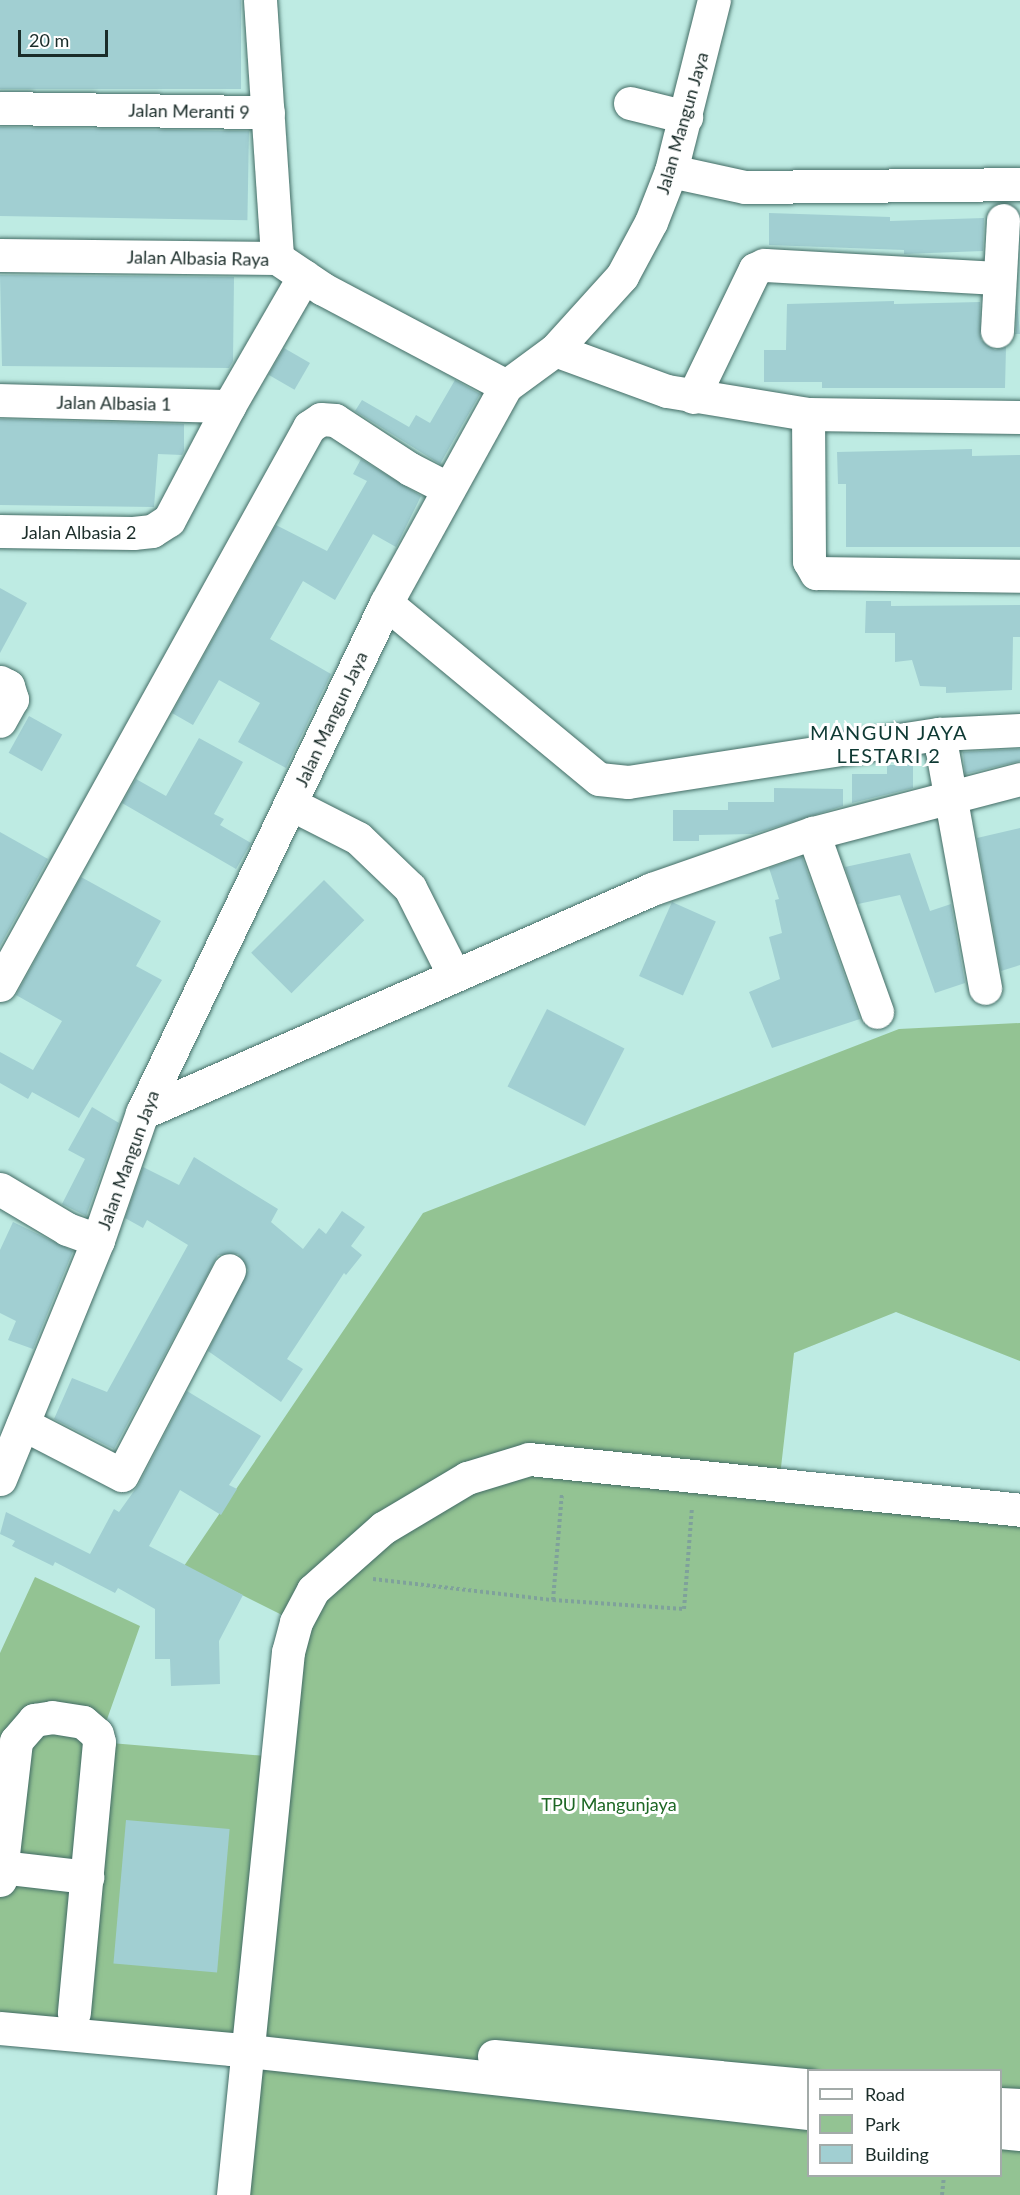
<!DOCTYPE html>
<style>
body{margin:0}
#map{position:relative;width:1020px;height:2195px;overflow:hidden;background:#beebe3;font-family:Lato,sans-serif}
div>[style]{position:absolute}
.green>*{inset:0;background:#93c393}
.building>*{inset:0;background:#a1cfd2;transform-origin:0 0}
.path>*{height:4px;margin-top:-2px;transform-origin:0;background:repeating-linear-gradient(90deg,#7fa19b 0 3px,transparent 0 6px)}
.roads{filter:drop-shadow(0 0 2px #436c65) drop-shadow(0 0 2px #436c65)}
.minor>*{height:33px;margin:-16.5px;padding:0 16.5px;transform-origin:16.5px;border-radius:16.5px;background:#fff}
span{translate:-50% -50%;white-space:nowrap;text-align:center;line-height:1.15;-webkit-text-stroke:6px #fff;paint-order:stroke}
.street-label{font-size:18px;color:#1a2c29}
.park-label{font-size:18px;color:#1d6724}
.neighbourhood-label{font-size:20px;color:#0e3933;letter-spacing:1.5px}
.legend{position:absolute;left:807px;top:2069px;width:195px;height:108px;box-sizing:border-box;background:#fff;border:2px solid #a3aba9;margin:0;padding:8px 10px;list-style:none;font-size:18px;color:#1a2c29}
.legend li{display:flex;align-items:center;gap:12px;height:30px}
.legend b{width:30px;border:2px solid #a3aba9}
.scale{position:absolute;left:18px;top:30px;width:90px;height:27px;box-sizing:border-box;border:3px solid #1a2c29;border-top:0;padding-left:8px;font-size:18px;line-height:21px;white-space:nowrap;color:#1a2c29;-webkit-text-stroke:4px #fff;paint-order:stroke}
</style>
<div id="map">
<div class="green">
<i style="clip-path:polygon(evenodd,1020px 1023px,1020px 1361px,896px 1312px,794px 1353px,779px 1485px,1020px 1510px,1020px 2195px,242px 2195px,250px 2052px,0 2028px,0 1653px,35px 1577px,140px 1626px,99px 1742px,278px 1757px,296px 1622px,184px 1566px,423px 1213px,899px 1029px,1020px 1023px,808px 2070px,1000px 2070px,1000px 2176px,808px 2176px,808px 2070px)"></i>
</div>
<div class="building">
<i style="left:0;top:0;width:241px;height:89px"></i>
<i style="left:0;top:127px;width:249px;height:89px;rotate:1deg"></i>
<i style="clip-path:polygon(769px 213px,890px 217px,890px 221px,984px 218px,983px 251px,904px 254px,904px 250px,769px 245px)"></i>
<i style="clip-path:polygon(0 275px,234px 277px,233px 361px,229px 368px,2px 366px)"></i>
<i style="clip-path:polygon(894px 301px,894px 304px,980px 302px,981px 340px,995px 350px,1006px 347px,1005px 388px,822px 388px,822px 382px,764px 382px,764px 350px,786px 350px,787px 304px)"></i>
<i style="clip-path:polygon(1017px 301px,1020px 334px,1015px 334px,1016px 332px)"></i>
<i style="left:284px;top:348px;width:30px;height:31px;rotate:30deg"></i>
<i style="clip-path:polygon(455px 380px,480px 394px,440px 464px,355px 411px,362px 400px,409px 427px,416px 415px,430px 423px)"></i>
<i style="clip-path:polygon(0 419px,184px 424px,184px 451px,182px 455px,158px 454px,154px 507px,0 505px)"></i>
<i style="clip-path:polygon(972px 449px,972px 456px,1020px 455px,1020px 547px,846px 547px,846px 484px,838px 484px,837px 452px)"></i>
<i style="clip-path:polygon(361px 459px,421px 496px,396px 547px,373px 534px,335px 600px,303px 581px,270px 639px,331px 674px,286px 768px,238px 742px,260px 703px,219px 680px,193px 725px,172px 713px,276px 525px,327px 551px,367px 481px,353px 474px)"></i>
<i style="clip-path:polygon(0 588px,27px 603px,0 653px)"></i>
<i style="clip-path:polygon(866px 601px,891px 601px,891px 606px,1020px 605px,1020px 637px,1013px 637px,1012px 690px,946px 693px,946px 687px,920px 686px,912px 660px,895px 662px,895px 633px,865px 633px)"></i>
<i style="left:29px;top:716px;width:38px;height:42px;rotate:29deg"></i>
<i style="clip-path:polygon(199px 738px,243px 762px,214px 814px,224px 819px,220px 825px,251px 843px,236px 869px,122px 803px,136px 779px,166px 796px)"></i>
<i style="clip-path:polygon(1020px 749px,1020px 761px,965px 774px,963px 752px)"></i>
<i style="clip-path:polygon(887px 765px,913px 765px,913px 788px,852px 803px,852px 774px,887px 774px)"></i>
<i style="clip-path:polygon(774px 788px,843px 789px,843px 806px,753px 834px,699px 835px,699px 841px,673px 841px,673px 810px,728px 810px,728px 802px,774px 802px)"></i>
<i style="clip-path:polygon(1020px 828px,1020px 965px,1001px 971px,977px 838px)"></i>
<i style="clip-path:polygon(0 832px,48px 859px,0 946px)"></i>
<i style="clip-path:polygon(910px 853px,930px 911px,951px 904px,965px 983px,935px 993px,900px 895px,858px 904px,845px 867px)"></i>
<i style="clip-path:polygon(802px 857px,860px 1019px,772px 1048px,749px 992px,780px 979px,769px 937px,782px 933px,775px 900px,779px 899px,769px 868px)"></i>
<i style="clip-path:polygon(81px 877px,161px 921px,136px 966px,162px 980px,79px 1118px,32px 1092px,28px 1099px,0 1083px,0 1052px,33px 1070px,62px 1021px,16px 995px)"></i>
<i style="left:324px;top:880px;width:57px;height:103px;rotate:45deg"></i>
<i style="left:672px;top:902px;width:48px;height:81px;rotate:24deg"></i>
<i style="left:547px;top:1009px;width:87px;height:87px;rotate:27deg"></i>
<i style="clip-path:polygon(92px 1107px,119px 1123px,86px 1216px,62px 1204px,85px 1159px,68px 1150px)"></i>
<i style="clip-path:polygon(194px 1157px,278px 1209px,271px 1222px,303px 1249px,319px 1228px,326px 1234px,342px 1211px,365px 1227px,351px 1246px,362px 1255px,346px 1275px,344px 1273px,287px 1359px,303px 1369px,281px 1402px,208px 1351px,248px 1270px,238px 1254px,218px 1255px,114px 1449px,54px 1419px,72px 1378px,107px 1392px,188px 1245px,147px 1220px,143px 1228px,125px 1218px,143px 1167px,179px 1185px)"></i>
<i style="clip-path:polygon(13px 1222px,73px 1251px,33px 1349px,8px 1340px,16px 1321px,0 1313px,0 1250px)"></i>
<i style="clip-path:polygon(187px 1391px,261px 1436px,229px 1485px,237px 1489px,221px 1515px,180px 1490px,149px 1546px,243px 1595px,219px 1641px,220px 1684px,171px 1686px,170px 1659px,155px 1659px,155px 1609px,118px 1588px,115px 1593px,55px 1562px,53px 1566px,12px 1546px,15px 1541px,0 1534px,6px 1512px,90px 1554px,114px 1509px,119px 1512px,139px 1484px)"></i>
<i style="left:126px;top:1820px;width:104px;height:144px;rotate:5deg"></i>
</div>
<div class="path">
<i style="left:373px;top:1579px;width:181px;rotate:6.7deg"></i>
<i style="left:553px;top:1600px;width:131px;rotate:3.9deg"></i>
<i style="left:684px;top:1609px;width:102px;rotate:-85.5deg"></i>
<i style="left:553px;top:1600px;width:107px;rotate:-85.2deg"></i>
<i style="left:942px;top:2195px;width:19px;rotate:-84deg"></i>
</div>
<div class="roads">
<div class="minor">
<i style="left:260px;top:0;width:259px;rotate:86.2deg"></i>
<i style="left:630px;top:103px;width:58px;rotate:14deg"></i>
<i style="left:0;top:108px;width:268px;rotate:0.9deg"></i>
<i style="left:671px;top:171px;width:76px;rotate:12.2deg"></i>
<i style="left:745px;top:187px;width:275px;rotate:-0.6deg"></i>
<i style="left:0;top:255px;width:277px;rotate:0.6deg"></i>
<i style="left:277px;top:258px;width:55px;rotate:34deg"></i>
<i style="left:323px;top:289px;width:207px;rotate:27.9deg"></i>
<i style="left:997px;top:331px;width:111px;rotate:-86.9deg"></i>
<i style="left:555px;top:350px;width:119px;rotate:20.1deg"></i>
<i style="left:667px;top:391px;width:143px;rotate:9.3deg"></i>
<i style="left:808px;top:414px;width:212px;rotate:0.8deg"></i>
<i style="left:693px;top:397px;width:142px;rotate:-64.2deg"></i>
<i style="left:755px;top:269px;width:10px;rotate:-24deg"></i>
<i style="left:764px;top:265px;width:235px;rotate:3.2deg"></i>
<i style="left:0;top:400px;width:229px;rotate:1.5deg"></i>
<i style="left:808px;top:414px;width:147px;rotate:89.6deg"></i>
<i style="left:809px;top:561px;width:14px;rotate:60deg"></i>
<i style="left:816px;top:573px;width:204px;rotate:0.8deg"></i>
<i style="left:0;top:531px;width:133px;rotate:0.9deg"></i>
<i style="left:133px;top:533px;width:19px;rotate:-6deg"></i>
<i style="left:152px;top:531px;width:20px;rotate:-33deg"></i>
<i style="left:169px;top:520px;width:129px;rotate:-62.2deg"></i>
<i style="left:229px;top:406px;width:150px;rotate:-60deg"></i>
<i style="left:386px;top:603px;width:276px;rotate:39.6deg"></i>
<i style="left:599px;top:779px;width:29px;rotate:6deg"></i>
<i style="left:628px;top:782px;width:315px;rotate:-8.8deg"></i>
<i style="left:939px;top:734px;width:81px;rotate:-2.8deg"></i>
<i style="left:0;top:682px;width:9px;rotate:27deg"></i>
<i style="left:8px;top:686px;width:14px;rotate:73deg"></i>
<i style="left:12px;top:699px;width:25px;rotate:119deg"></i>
<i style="left:939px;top:734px;width:258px;rotate:79.7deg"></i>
<i style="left:291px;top:804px;width:75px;rotate:26.9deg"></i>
<i style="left:358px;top:838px;width:72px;rotate:43.9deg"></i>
<i style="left:410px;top:888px;width:97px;rotate:63.2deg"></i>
<i style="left:813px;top:833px;width:190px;rotate:70.3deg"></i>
<i style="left:0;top:985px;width:638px;rotate:-61.02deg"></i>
<i style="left:309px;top:427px;width:14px;rotate:-34deg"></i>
<i style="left:321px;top:419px;width:14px;rotate:4deg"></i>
<i style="left:335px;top:420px;width:90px;rotate:33.2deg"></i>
<i style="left:410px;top:469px;width:42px;rotate:27.2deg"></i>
<i style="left:142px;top:1113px;width:557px;rotate:-23.71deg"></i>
<i style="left:652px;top:889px;width:170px;rotate:-19.2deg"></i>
<i style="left:813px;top:833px;width:214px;rotate:-14.6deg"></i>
<i style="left:0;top:1189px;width:78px;rotate:30.8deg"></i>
<i style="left:67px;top:1229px;width:33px;rotate:20deg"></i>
<i style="left:23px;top:1424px;width:111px;rotate:27.3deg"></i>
<i style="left:122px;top:1475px;width:231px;rotate:-62.4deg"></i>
<i style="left:0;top:1479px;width:258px;rotate:-67.7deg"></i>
<i style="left:98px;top:1240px;width:134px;rotate:-70.9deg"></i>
<i style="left:142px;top:1113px;width:565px;rotate:-64.43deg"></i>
<i style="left:386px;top:603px;width:248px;rotate:-61.1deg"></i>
<i style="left:506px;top:386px;width:61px;rotate:-36.3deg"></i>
<i style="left:555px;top:350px;width:100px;rotate:-47.8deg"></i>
<i style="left:622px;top:276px;width:61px;rotate:-61.8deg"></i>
<i style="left:651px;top:222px;width:55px;rotate:-68.6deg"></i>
<i style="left:671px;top:171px;width:176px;rotate:-75.9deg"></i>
<i style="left:1px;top:1867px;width:87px;rotate:6.6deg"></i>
<i style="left:0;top:1880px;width:140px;rotate:-83.4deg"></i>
<i style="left:16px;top:1741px;width:28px;rotate:-49deg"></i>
<i style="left:34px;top:1720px;width:18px;rotate:-9deg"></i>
<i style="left:52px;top:1717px;width:31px;rotate:9deg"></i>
<i style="left:83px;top:1722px;width:18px;rotate:41deg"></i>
<i style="left:97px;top:1734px;width:8px;rotate:76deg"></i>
<i style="left:99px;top:1742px;width:272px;rotate:95.3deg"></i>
<i style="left:0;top:2028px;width:232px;rotate:5.2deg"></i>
<i style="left:231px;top:2049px;width:581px;rotate:6.33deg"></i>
<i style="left:494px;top:2056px;width:315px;rotate:5.3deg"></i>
<i style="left:1000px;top:2104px;width:20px;rotate:3deg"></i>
<i style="left:1000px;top:2132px;width:20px;rotate:6deg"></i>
<i style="left:233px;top:2195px;width:546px;rotate:-84.22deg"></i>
<i style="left:288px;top:1652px;width:31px;rotate:-75deg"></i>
<i style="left:296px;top:1622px;width:36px;rotate:-62deg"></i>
<i style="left:313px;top:1590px;width:94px;rotate:-41.5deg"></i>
<i style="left:383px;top:1528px;width:98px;rotate:-30.8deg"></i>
<i style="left:467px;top:1478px;width:65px;rotate:-17deg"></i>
<i style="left:529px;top:1459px;width:494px;rotate:5.9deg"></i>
</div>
</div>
<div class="street-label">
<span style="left:189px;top:111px;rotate:1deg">Jalan Meranti 9</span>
<span style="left:682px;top:123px;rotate:-74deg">Jalan Mangun Jaya</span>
<span style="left:198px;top:258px;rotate:1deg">Jalan Albasia Raya</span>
<span style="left:114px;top:403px;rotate:1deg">Jalan Albasia 1</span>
<span style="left:79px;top:532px">Jalan Albasia 2</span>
<span style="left:331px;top:719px;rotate:-65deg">Jalan Mangun Jaya</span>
<span style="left:128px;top:1160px;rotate:-70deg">Jalan Mangun Jaya</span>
</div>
<div class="park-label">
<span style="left:609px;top:1804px">TPU Mangunjaya</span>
</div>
<div class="neighbourhood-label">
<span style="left:889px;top:744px">MANGUN JAYA<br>LESTARI 2</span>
</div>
<ul class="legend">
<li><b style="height:8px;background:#fff"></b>Road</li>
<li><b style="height:16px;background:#93c393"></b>Park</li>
<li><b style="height:16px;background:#a1cfd2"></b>Building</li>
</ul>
<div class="scale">20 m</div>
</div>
